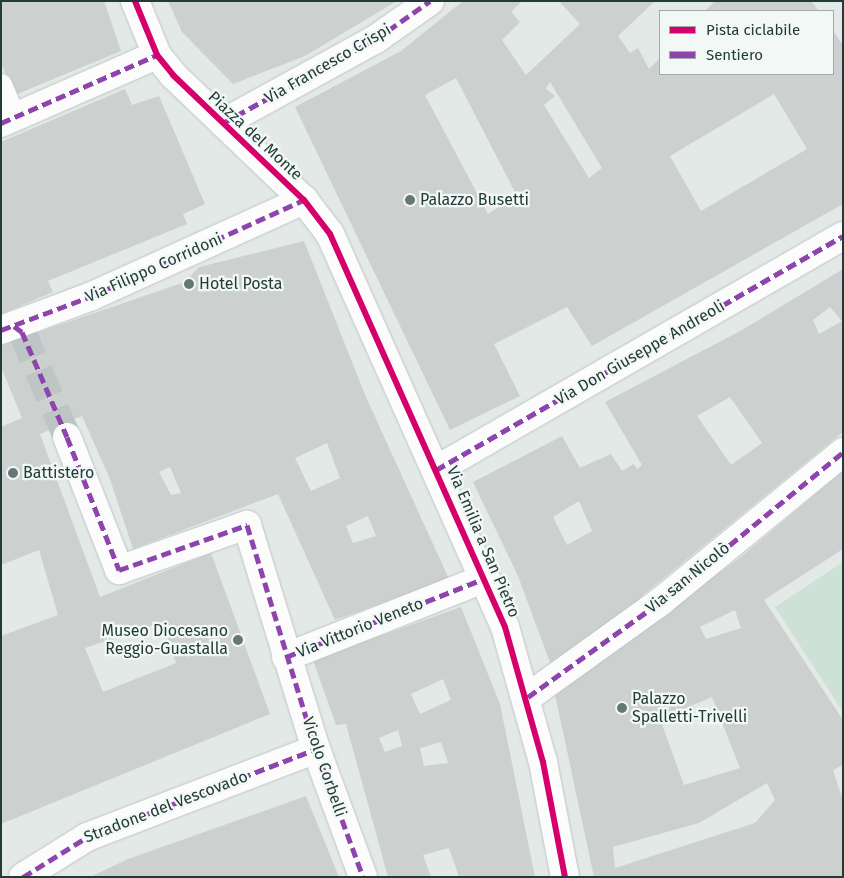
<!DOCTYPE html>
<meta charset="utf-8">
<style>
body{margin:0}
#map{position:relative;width:844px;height:878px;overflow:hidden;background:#e3e9e7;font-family:"Fira Sans",sans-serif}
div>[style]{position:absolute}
.green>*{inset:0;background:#cee1d6}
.building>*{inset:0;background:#ccd1d0}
.pedestrian-tunnel>*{height:28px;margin-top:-14px;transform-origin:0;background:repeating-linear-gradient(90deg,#bdc6c4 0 28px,transparent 0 42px)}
.roads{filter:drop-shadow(0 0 1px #c0c6c4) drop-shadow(0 0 1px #c0c6c4)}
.service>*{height:21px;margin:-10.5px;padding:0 10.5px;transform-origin:10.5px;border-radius:10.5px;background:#fbfcfb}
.pedestrian>*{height:28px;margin:-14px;padding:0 14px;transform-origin:14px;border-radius:14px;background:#fbfcfb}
.quiet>*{height:5px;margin-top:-2.5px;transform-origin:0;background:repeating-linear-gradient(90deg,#8e44ad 0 10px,transparent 0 15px)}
.cycleway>*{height:6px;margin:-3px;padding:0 3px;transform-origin:3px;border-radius:3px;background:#d6006c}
.dots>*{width:14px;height:14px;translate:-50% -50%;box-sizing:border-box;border:2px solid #f2f8f6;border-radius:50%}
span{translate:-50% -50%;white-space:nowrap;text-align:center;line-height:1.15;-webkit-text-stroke:4.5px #f2f8f6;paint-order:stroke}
.street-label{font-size:16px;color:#233b38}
.poi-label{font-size:16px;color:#233b38}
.left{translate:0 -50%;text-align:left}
.right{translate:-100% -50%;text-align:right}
.frame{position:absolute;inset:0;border:2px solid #233b38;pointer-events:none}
.legend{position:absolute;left:659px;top:10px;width:175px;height:65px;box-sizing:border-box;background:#f2f8f6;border:1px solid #9facaa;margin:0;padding:6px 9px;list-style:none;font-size:15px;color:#233b38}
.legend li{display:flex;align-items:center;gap:10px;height:25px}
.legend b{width:25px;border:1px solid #9facaa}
</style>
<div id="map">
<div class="green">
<i style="clip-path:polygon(843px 562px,843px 712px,775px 607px)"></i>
</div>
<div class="building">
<i style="clip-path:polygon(1px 1px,104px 1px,121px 51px,15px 95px,1px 63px)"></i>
<i style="clip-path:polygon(168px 1px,397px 1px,305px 56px,233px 84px,182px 32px)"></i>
<i style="clip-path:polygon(evenodd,463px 1px,522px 1px,511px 12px,520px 22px,502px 40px,526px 75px,580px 24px,559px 1px,655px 1px,618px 36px,630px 53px,638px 48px,649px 69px,660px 58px,660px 74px,833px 74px,833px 31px,843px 45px,843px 204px,592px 346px,567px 307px,494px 344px,520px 396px,450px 430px,295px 107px,401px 51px,463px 1px,456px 78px,517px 196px,488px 214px,425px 95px,456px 78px,463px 1px,550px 82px,602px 168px,589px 178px,544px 105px,555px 96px,546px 89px,550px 82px,463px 1px,774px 94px,807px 149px,701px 211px,670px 156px,774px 94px)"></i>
<i style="clip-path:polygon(715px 1px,811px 1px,819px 11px,705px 11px)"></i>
<i style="clip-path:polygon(125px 89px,132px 105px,159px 96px,205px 204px,183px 214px,187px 224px,48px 281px,53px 292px,1px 314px,1px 142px)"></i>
<i style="clip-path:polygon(evenodd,304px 241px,366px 397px,449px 579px,335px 620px,278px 494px,133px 549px,110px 479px,82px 416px,40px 434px,100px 597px,211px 553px,270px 714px,1px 824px,1px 636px,58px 615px,39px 550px,1px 565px,1px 427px,22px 418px,1px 367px,1px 345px,185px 282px,199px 267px,304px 241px,327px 443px,340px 478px,311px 491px,295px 458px,327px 443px,304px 241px,170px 467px,181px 493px,171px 495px,159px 472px,170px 467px,304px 241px,368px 516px,376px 536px,353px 543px,346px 526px,368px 516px,304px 241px,162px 622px,176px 663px,103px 692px,85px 648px,162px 622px)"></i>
<i style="clip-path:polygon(evenodd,843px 269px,843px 432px,644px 594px,617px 624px,552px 668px,518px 576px,473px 482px,562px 436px,580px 468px,611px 454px,622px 471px,634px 464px,637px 469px,642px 465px,605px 402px,742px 330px,843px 269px,830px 307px,842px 321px,819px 334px,813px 320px,830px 307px,843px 269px,730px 397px,762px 443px,731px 465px,697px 416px,730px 397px,843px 269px,579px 501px,592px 531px,567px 545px,553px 517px,579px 501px)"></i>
<i style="clip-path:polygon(evenodd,843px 471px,843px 549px,764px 600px,843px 720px,843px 765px,833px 770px,843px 800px,843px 877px,594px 877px,554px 690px,741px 557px,843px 471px,735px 610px,741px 628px,706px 639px,700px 627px,735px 610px,843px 471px,712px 697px,740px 768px,684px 785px,660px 719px,712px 697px,843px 471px,767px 783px,775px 800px,755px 823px,615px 868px,613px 847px,699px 823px,767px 783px)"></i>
<i style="clip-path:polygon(evenodd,461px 607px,500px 704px,535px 877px,459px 877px,449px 848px,423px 855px,431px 877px,388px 877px,346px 724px,336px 725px,313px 660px,461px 607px,443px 679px,451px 700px,420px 714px,411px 694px,443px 679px,461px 607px,398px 730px,402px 746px,385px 752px,379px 738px,398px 730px,461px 607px,441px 742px,448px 763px,424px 766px,420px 748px,441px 742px)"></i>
<i style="clip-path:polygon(306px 796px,339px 877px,90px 877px,128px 859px)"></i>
</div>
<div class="pedestrian-tunnel">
<i style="left:22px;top:332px;width:114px;rotate:66.8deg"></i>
</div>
<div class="roads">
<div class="service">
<i style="left:1px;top:84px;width:36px;rotate:67deg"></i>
</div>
<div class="pedestrian">
<i style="left:135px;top:1px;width:58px;rotate:67.8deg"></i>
<i style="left:157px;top:55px;width:26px;rotate:51deg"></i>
<i style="left:173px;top:75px;width:181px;rotate:43.7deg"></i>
<i style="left:304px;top:200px;width:43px;rotate:52.6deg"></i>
<i style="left:330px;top:234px;width:430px;rotate:66deg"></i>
<i style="left:505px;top:627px;width:140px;rotate:74.3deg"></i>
<i style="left:543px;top:762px;width:117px;rotate:79.2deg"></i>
<i style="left:1px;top:123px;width:170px;rotate:-23.6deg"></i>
<i style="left:223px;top:123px;width:175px;rotate:-28.8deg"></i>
<i style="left:376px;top:39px;width:66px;rotate:-35.1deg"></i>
<i style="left:1px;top:330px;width:97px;rotate:-20.5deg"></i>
<i style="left:92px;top:296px;width:233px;rotate:-24.4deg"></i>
<i style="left:67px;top:437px;width:143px;rotate:68.6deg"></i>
<i style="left:119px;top:570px;width:136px;rotate:-19.4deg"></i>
<i style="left:247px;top:525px;width:234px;rotate:72.9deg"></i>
<i style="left:316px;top:749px;width:136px;rotate:69.8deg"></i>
<i style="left:436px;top:470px;width:469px;rotate:-29.9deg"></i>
<i style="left:286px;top:657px;width:215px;rotate:-21.6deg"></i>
<i style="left:528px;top:697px;width:163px;rotate:-35.7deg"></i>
<i style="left:660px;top:602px;width:237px;rotate:-39.3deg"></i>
<i style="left:23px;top:877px;width:75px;rotate:-32deg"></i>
<i style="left:87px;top:837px;width:245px;rotate:-21deg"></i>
</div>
</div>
<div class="quiet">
<i style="left:1px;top:123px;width:170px;rotate:-23.6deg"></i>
<i style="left:223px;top:123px;width:175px;rotate:-28.8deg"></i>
<i style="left:376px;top:39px;width:66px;rotate:-35.1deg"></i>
<i style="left:14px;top:326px;width:10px;rotate:37deg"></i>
<i style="left:22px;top:332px;width:114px;rotate:66.8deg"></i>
<i style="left:67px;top:437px;width:143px;rotate:68.6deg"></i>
<i style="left:119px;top:570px;width:136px;rotate:-19.4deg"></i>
<i style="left:247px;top:525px;width:234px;rotate:72.9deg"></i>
<i style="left:316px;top:749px;width:136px;rotate:69.8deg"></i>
<i style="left:1px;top:330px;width:97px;rotate:-20.5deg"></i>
<i style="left:92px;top:296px;width:233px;rotate:-24.4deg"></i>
<i style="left:436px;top:470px;width:469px;rotate:-29.9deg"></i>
<i style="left:286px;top:657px;width:215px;rotate:-21.6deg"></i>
<i style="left:528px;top:697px;width:163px;rotate:-35.7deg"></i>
<i style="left:660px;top:602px;width:237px;rotate:-39.3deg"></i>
<i style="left:23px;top:877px;width:75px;rotate:-32deg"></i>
<i style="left:87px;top:837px;width:245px;rotate:-21deg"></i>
</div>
<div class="cycleway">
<i style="left:135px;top:1px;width:58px;rotate:67.8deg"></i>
<i style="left:157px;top:55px;width:26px;rotate:51deg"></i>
<i style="left:173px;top:75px;width:181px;rotate:43.7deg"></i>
<i style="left:304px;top:200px;width:43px;rotate:52.6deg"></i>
<i style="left:330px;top:234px;width:430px;rotate:66deg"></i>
<i style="left:505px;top:627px;width:140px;rotate:74.3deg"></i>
<i style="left:543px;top:762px;width:117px;rotate:79.2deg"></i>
</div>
<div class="dots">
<i style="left:410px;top:200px;background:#667875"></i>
<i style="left:189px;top:284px;background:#667875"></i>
<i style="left:13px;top:473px;background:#667875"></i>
<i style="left:238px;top:640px;background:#667875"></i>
<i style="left:622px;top:708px;background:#667875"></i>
</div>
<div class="street-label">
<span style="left:328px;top:64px;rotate:-30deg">Via Francesco Crispi</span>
<span style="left:255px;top:136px;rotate:43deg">Piazza del Monte</span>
<span style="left:154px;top:268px;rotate:-24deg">Via Filippo Corridoni</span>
<span style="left:640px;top:353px;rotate:-30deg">Via Don Giuseppe Andreoli</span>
<span style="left:483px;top:542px;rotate:67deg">Via Emilia a San Pietro</span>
<span style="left:688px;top:578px;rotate:-39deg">Via san Nicolò</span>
<span style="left:360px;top:628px;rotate:-22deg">Via Vittorio Veneto</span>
<span style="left:324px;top:767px;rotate:71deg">Vicolo Corbelli</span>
<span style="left:166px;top:807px;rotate:-21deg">Stradone del Vescovado</span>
</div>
<div class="poi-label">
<span class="left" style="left:420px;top:200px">Palazzo Busetti</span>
<span class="left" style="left:199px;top:284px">Hotel Posta</span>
<span class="left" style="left:23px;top:473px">Battistero</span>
<span class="right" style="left:228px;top:640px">Museo Diocesano<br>Reggio-Guastalla</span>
<span class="left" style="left:632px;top:708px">Palazzo<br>Spalletti-Trivelli</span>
</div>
<div class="frame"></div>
<ul class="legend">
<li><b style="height:6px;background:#d6006c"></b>Pista ciclabile</li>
<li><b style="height:6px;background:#8e44ad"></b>Sentiero</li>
</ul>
</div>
